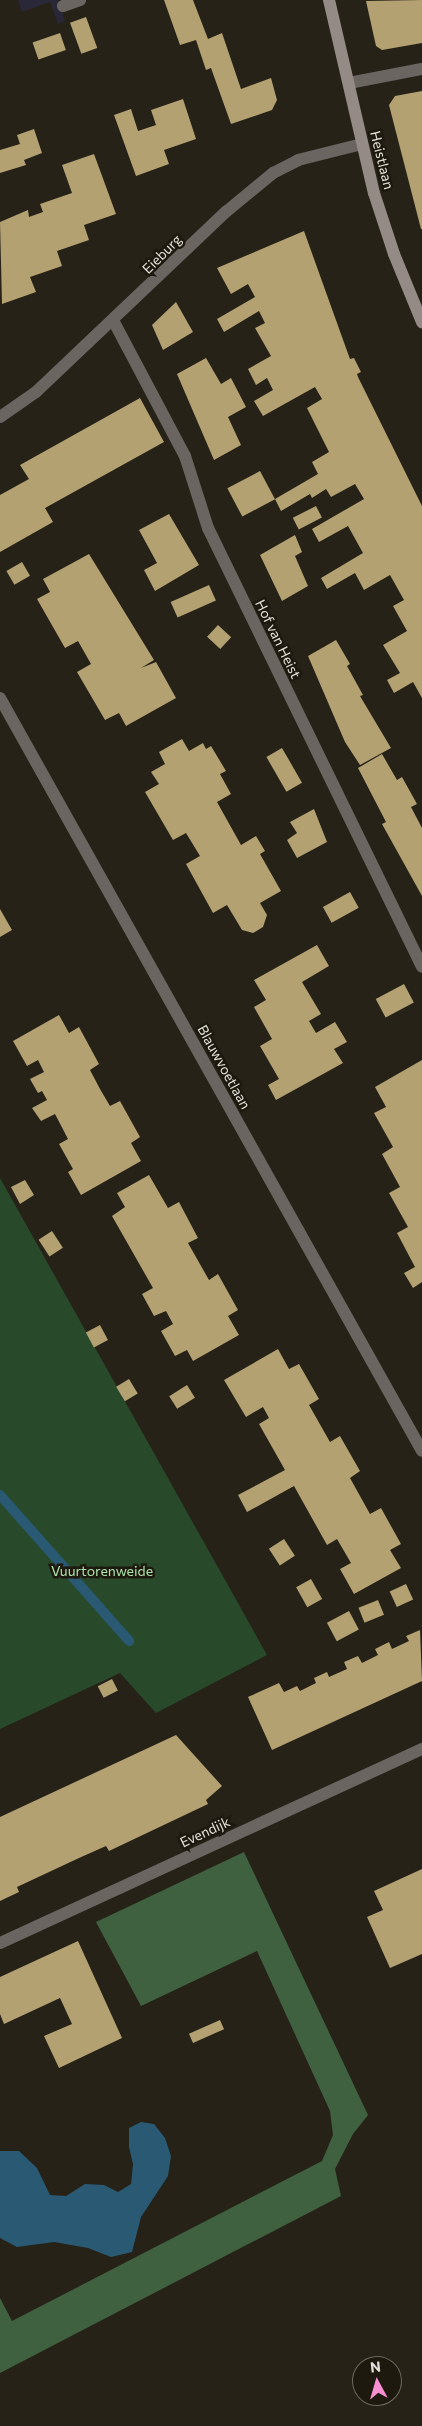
<!DOCTYPE html>
<style>
body{margin:0}
#map{position:relative;width:422px;height:2426px;overflow:hidden;background:#262218;font-family:Commissioner,sans-serif}
div>[style]{position:absolute}
.education>*{inset:0;background:#2a2738}
.green>*{inset:0;background:#294a2a}
.forest>*{inset:0;background:#3f613f}
.water>*{inset:0;background:#295973}
.stream>*{height:10px;margin:-5px;padding:0 5px;transform-origin:5px;border-radius:5px;background:#295973}
.building>*{inset:0;background:#b3a172;transform-origin:0 0}
.lane>*{height:12px;margin:-6px;padding:0 6px;transform-origin:6px;border-radius:6px;background:#6b6562}
.street>*{height:12px;margin:-6px;padding:0 6px;transform-origin:6px;border-radius:6px;background:#6b6562}
.secondary>*{height:12px;margin:-6px;padding:0 6px;transform-origin:6px;border-radius:6px;background:#948b87}
span{translate:-50% -50%;white-space:nowrap;text-align:center;line-height:1.15;-webkit-text-stroke:5px #1d190f;paint-order:stroke}
.street-label{font-size:14px;color:#e3e1da}
.park-label{font-size:14px;color:#abe3aa}
.north{position:absolute;left:352px;top:2356px;width:50px;height:50px;box-sizing:border-box;background:#1d190f;border:1px solid #6c6960;border-radius:50%;rotate:354deg;font-size:14px;font-weight:700;line-height:20px;text-align:center;color:#e3e1da}
.north::after{content:'';display:block;margin:auto;width:18px;height:22px;background:#f690d0;clip-path:polygon(50% 0,100% 100%,50% 72%,0 100%)}
</style>
<div id="map">
<div class="education">
<i style="clip-path:polygon(18px 0,58px 0,65px 21px,58px 24px,50px 2px,22px 12px)"></i>
</div>
<div class="green">
<i style="clip-path:polygon(0 1178px,267px 1655px,156px 1713px,120px 1673px,0 1729px)"></i>
</div>
<div class="forest">
<i style="clip-path:polygon(244px 1852px,368px 2115px,353px 2134px,335px 2169px,341px 2196px,0 2373px,0 2298px,12px 2321px,322px 2161px,333px 2135px,330px 2111px,257px 1951px,141px 2006px,96px 1922px)"></i>
</div>
<div class="water">
<i style="clip-path:polygon(141px 2122px,154px 2124px,165px 2138px,171px 2156px,168px 2176px,141px 2217px,132px 2252px,111px 2257px,88px 2248px,54px 2242px,17px 2247px,0 2238px,0 2151px,19px 2151px,37px 2168px,50px 2195px,66px 2196px,85px 2184px,104px 2185px,118px 2192px,131px 2184px,133px 2164px,129px 2147px,129px 2128px)"></i>
</div>
<div class="stream">
<i style="left:0;top:1495px;width:195px;rotate:48.5deg"></i>
</div>
<div class="building">
<i style="clip-path:polygon(164px 0,193px 0,208px 39px,222px 33px,241px 89px,271px 78px,277px 100px,272px 110px,231px 124px,211px 68px,206px 70px,196px 40px,180px 45px)"></i>
<i style="clip-path:polygon(422px 0,422px 43px,382px 50px,376px 46px,366px 1px)"></i>
<i style="left:86px;top:17px;width:33px;height:17px;rotate:70deg"></i>
<i style="left:60px;top:33px;width:18px;height:29px;rotate:71deg"></i>
<i style="clip-path:polygon(422px 91px,422px 229px,421px 229px,389px 105px,395px 96px)"></i>
<i style="clip-path:polygon(183px 99px,196px 139px,164px 150px,169px 164px,136px 176px,114px 115px,131px 109px,138px 131px,156px 125px,151px 110px)"></i>
<i style="clip-path:polygon(34px 129px,42px 153px,24px 160px,26px 165px,0 173px,0 150px,20px 144px,17px 135px)"></i>
<i style="clip-path:polygon(94px 154px,116px 214px,84px 225px,89px 240px,57px 251px,62px 266px,30px 277px,36px 292px,2px 304px,0 222px,28px 210px,29px 217px,43px 212px,40px 204px,72px 193px,62px 165px)"></i>
<i style="clip-path:polygon(304px 231px,346px 348px,350px 359px,354px 358px,361px 372px,357px 374px,358px 377px,422px 506px,422px 698px,413px 682px,394px 693px,387px 680px,400px 673px,383px 645px,407px 631px,393px 606px,404px 600px,390px 575px,364px 590px,355px 573px,327px 589px,321px 578px,363px 553px,348px 526px,319px 542px,312px 529px,364px 499px,355px 484px,331px 497px,326px 489px,312px 498px,310px 494px,281px 511px,275px 499px,318px 474px,312px 462px,329px 452px,307px 408px,322px 399px,315px 387px,263px 416px,254px 401px,273px 390px,267px 378px,256px 385px,248px 369px,271px 356px,255px 328px,265px 323px,259px 311px,224px 332px,217px 319px,255px 297px,248px 284px,231px 294px,217px 268px)"></i>
<i style="clip-path:polygon(176px 302px,193px 332px,163px 350px,152px 325px)"></i>
<i style="clip-path:polygon(206px 358px,221px 384px,231px 378px,246px 407px,228px 417px,241px 445px,214px 460px,177px 374px)"></i>
<i style="clip-path:polygon(140px 398px,164px 442px,45px 508px,53px 522px,0 552px,0 495px,29px 479px,20px 465px)"></i>
<i style="left:260px;top:471px;width:32px;height:37px;rotate:62deg"></i>
<i style="left:316px;top:506px;width:13px;height:26px;rotate:63deg"></i>
<i style="clip-path:polygon(169px 514px,199px 565px,155px 591px,144px 570px,157px 563px,139px 530px)"></i>
<i style="clip-path:polygon(295px 535px,302px 552px,295px 556px,308px 586px,282px 601px,260px 555px)"></i>
<i style="clip-path:polygon(89px 554px,154px 660px,141px 668px,156px 662px,176px 698px,126px 726px,119px 713px,105px 720px,77px 672px,91px 664px,78px 641px,65px 648px,37px 599px,50px 592px,43px 579px)"></i>
<i style="left:22px;top:562px;width:16px;height:18px;rotate:60deg"></i>
<i style="left:209px;top:585px;width:17px;height:42px;rotate:66deg"></i>
<i style="left:218px;top:625px;width:18px;height:16px;rotate:43deg"></i>
<i style="clip-path:polygon(336px 640px,350px 664px,347px 666px,363px 695px,360px 696px,391px 748px,360px 765px,345px 742px,308px 656px)"></i>
<i style="clip-path:polygon(182px 739px,189px 751px,203px 743px,206px 749px,211px 746px,226px 771px,220px 774px,231px 794px,217px 802px,241px 845px,256px 836px,265px 851px,260px 854px,281px 891px,260px 903px,267px 915px,263px 927px,253px 933px,242px 930px,227px 905px,213px 913px,186px 864px,200px 856px,186px 833px,173px 840px,145px 792px,159px 784px,151px 772px,165px 764px,159px 752px)"></i>
<i style="left:282px;top:748px;width:40px;height:18px;rotate:60deg"></i>
<i style="clip-path:polygon(382px 754px,397px 780px,402px 777px,417px 804px,411px 807px,422px 828px,422px 896px,382px 824px,386px 822px,358px 768px)"></i>
<i style="clip-path:polygon(314px 809px,327px 842px,297px 858px,287px 840px,297px 833px,290px 822px)"></i>
<i style="left:350px;top:892px;width:18px;height:31px;rotate:61deg"></i>
<i style="clip-path:polygon(0 909px,12px 930px,0 937px)"></i>
<i style="clip-path:polygon(317px 945px,329px 966px,302px 982px,321px 1014px,309px 1021px,316px 1033px,335px 1022px,347px 1042px,334px 1049px,343px 1063px,276px 1100px,268px 1085px,279px 1079px,260px 1046px,272px 1039px,254px 1007px,266px 1000px,254px 980px)"></i>
<i style="left:404px;top:984px;width:21px;height:32px;rotate:62deg"></i>
<i style="clip-path:polygon(59px 1015px,69px 1033px,79px 1027px,99px 1064px,90px 1070px,100px 1089px,110px 1106px,120px 1101px,140px 1137px,131px 1143px,141px 1161px,81px 1195px,68px 1172px,73px 1169px,59px 1144px,68px 1139px,55px 1114px,41px 1121px,32px 1108px,47px 1100px,42px 1091px,38px 1093px,30px 1079px,44px 1072px,38px 1060px,27px 1066px,13px 1041px)"></i>
<i style="clip-path:polygon(422px 1060px,422px 1282px,413px 1288px,404px 1273px,415px 1267px,397px 1233px,408px 1227px,389px 1193px,400px 1187px,382px 1154px,393px 1147px,374px 1113px,386px 1107px,375px 1087px)"></i>
<i style="clip-path:polygon(149px 1175px,168px 1208px,179px 1202px,198px 1238px,188px 1243px,209px 1280px,218px 1274px,238px 1310px,228px 1316px,239px 1335px,193px 1361px,187px 1350px,175px 1356px,161px 1331px,173px 1324px,166px 1311px,154px 1316px,142px 1294px,153px 1288px,112px 1216px,125px 1207px,117px 1193px)"></i>
<i style="clip-path:polygon(25px 1180px,34px 1195px,20px 1204px,11px 1187px)"></i>
<i style="left:52px;top:1231px;width:20px;height:16px;rotate:57deg"></i>
<i style="left:100px;top:1325px;width:17px;height:16px;rotate:62deg"></i>
<i style="clip-path:polygon(278px 1349px,289px 1369px,299px 1364px,319px 1399px,309px 1405px,330px 1442px,340px 1436px,360px 1471px,350px 1478px,370px 1514px,381px 1508px,401px 1544px,390px 1550px,401px 1568px,354px 1594px,340px 1569px,351px 1563px,337px 1539px,327px 1545px,294px 1486px,247px 1512px,238px 1495px,285px 1470px,259px 1424px,269px 1418px,263px 1407px,246px 1417px,224px 1380px)"></i>
<i style="left:129px;top:1379px;width:17px;height:15px;rotate:59deg"></i>
<i style="left:187px;top:1385px;width:15px;height:21px;rotate:58deg"></i>
<i style="left:284px;top:1539px;width:20px;height:18px;rotate:57deg"></i>
<i style="left:311px;top:1579px;width:23px;height:17px;rotate:61deg"></i>
<i style="left:406px;top:1584px;width:17px;height:18px;rotate:65deg"></i>
<i style="left:378px;top:1600px;width:16px;height:21px;rotate:68deg"></i>
<i style="left:349px;top:1611px;width:21px;height:25px;rotate:62deg"></i>
<i style="clip-path:polygon(420px 1630px,422px 1681px,272px 1750px,248px 1697px,279px 1683px,284px 1692px,297px 1686px,300px 1691px,316px 1683px,314px 1678px,327px 1672px,329px 1677px,347px 1669px,344px 1662px,358px 1656px,362px 1663px,378px 1655px,375px 1649px,389px 1642px,392px 1649px,409px 1641px,406px 1636px)"></i>
<i style="left:112px;top:1679px;width:13px;height:16px;rotate:63deg"></i>
<i style="clip-path:polygon(176px 1735px,222px 1786px,206px 1800px,208px 1804px,109px 1851px,106px 1846px,79px 1858px,17px 1887px,19px 1892px,0 1901px,0 1817px)"></i>
<i style="clip-path:polygon(422px 1869px,422px 1954px,390px 1968px,367px 1917px,383px 1910px,374px 1891px)"></i>
<i style="clip-path:polygon(78px 1941px,122px 2038px,59px 2068px,44px 2036px,72px 2024px,60px 1998px,4px 2024px,0 2014px,0 1977px)"></i>
<i style="left:220px;top:2020px;width:10px;height:34px;rotate:66deg"></i>
</div>
<div class="lane">
<i style="left:63px;top:6px;width:18px;rotate:-19deg"></i>
<i style="left:114px;top:322px;width:152px;rotate:62.1deg"></i>
<i style="left:185px;top:456px;width:76px;rotate:72.3deg"></i>
<i style="left:208px;top:528px;width:488px;rotate:64deg"></i>
</div>
<div class="street">
<i style="left:349px;top:83px;width:74px;rotate:-10.9deg"></i>
<i style="left:0;top:417px;width:44px;rotate:-34.8deg"></i>
<i style="left:36px;top:392px;width:263px;rotate:-43.5deg"></i>
<i style="left:227px;top:211px;width:60px;rotate:-39.6deg"></i>
<i style="left:273px;top:173px;width:28px;rotate:-27deg"></i>
<i style="left:298px;top:160px;width:66px;rotate:-14deg"></i>
<i style="left:0;top:698px;width:863px;rotate:60.73deg"></i>
<i style="left:0;top:1943px;width:464px;rotate:-24.7deg"></i>
</div>
<div class="secondary">
<i style="left:329px;top:0;width:198px;rotate:76.9deg"></i>
<i style="left:374px;top:193px;width:64px;rotate:71.8deg"></i>
<i style="left:394px;top:254px;width:74px;rotate:67.6deg"></i>
</div>
<div class="street-label">
<span style="left:382px;top:160px;rotate:76deg">Heistlaan</span>
<span style="left:162px;top:254px;rotate:-45deg">Eieburg</span>
<span style="left:278px;top:639px;rotate:64deg">Hof van Heist</span>
<span style="left:224px;top:1067px;rotate:61deg">Blauwvoetlaan</span>
<span style="left:205px;top:1832px;rotate:-25deg">Evendijk</span>
</div>
<div class="park-label">
<span style="left:102px;top:1571px">Vuurtorenweide</span>
</div>
<div class="north">N</div>
</div>
